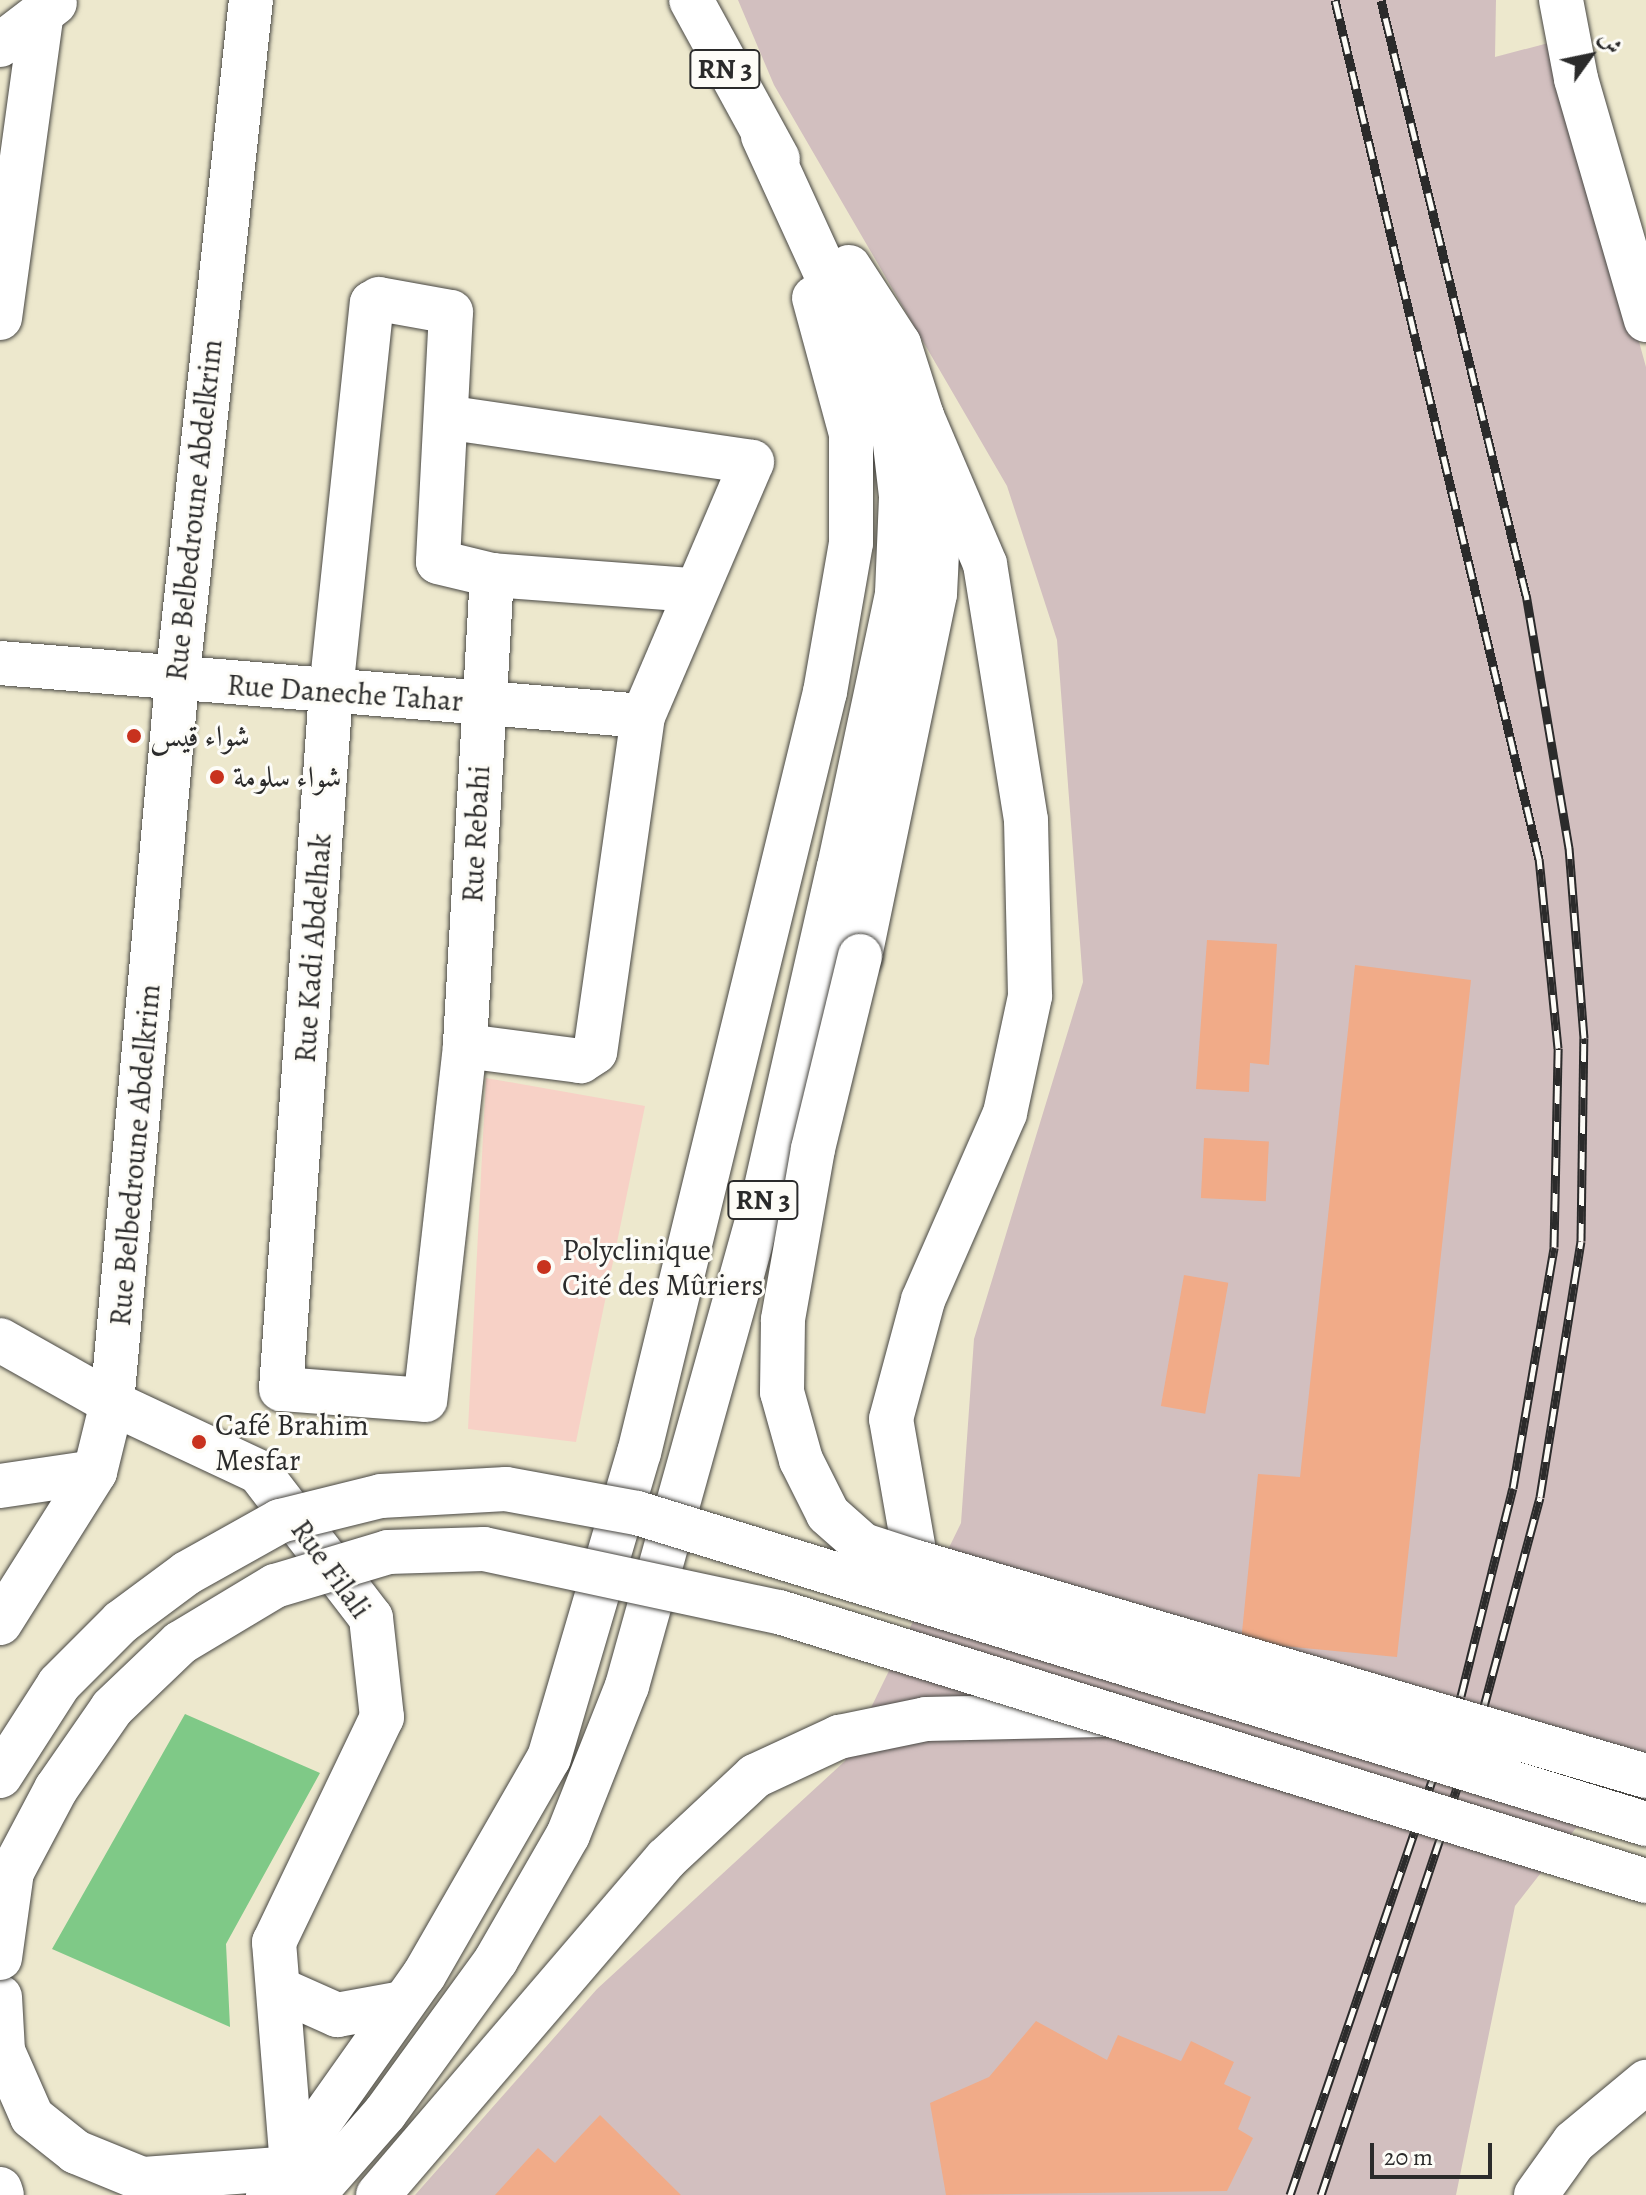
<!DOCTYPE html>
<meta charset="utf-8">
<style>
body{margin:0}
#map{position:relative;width:1646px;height:2195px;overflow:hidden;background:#ede8cd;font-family:Alegreya,Amiri,serif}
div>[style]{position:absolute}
.built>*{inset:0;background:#f7d1c6}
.industrial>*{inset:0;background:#d2bfbf}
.green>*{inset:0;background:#7fc987}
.building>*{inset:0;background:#f1ab88;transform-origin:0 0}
.roads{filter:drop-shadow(0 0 2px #484743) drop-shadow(0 0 2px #484743)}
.minor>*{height:44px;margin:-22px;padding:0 22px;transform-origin:22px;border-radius:22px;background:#fff}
.major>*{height:44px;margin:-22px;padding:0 22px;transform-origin:22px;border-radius:22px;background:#fff}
.rail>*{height:9px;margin-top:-4.5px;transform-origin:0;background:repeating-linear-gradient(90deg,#fdfcf7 0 18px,#2b2b2b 0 36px);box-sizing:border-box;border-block:2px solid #2b2b2b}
.bridges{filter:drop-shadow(0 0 2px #484743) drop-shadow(0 0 2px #484743)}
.major-bridge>*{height:44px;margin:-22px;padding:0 22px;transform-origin:22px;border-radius:22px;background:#fff}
.dots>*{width:22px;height:22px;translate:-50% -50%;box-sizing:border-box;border:4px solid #fdfcf7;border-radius:50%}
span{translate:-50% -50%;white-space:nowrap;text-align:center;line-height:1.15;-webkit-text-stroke:6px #fdfcf7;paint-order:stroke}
.shield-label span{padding:2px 6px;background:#fdfcf7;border:2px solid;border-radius:6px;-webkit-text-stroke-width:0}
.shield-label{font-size:28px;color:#2b2b2b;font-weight:700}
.street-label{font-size:30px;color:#2b2b2b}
.poi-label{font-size:30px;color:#2b2b2b}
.left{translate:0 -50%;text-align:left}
.north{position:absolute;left:1550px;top:16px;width:80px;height:80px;-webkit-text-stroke:6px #fdfcf7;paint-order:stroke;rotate:57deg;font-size:22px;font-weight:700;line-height:32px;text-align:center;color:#2b2b2b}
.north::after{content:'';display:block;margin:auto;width:28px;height:36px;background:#2b2b2b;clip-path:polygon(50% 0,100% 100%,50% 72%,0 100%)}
.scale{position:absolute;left:1370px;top:2143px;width:122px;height:36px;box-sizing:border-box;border:4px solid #2b2b2b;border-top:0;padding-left:10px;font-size:24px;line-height:28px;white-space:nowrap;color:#2b2b2b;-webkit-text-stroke:6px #fdfcf7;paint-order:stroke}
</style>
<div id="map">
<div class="built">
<i style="clip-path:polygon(486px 1078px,645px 1106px,576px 1442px,468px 1429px)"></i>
</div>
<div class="industrial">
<i style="clip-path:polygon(738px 0,1496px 0,1495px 57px,1556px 41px,1646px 367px,1646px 1824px,1576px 1828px,1515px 1906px,1456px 2195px,415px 2195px,597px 1989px,845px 1761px,961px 1523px,974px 1339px,1083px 982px,1057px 640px,1007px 486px,774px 85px)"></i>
</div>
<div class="green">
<i style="clip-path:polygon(185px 1714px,320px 1773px,226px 1944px,230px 2027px,52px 1949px)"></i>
</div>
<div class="building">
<i style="clip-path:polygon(1207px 940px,1277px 944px,1269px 1065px,1250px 1063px,1249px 1092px,1196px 1089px)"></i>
<i style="clip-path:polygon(1355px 965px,1471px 980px,1397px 1657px,1241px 1642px,1258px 1474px,1300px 1477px)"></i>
<i style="left:1204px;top:1138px;width:65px;height:60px;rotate:3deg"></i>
<i style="left:1184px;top:1275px;width:45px;height:133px;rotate:10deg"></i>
<i style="clip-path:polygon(1036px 2021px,1107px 2060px,1118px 2035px,1181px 2061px,1191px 2041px,1234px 2062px,1224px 2084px,1251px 2097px,1238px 2129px,1253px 2138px,1227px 2191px,946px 2195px,930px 2103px,989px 2077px)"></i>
<i style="clip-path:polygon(600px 2115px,681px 2195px,495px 2195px,538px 2148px,555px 2163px)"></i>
</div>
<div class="roads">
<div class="minor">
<i style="left:1561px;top:0;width:80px;rotate:79.2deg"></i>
<i style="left:1576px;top:79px;width:251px;rotate:73.8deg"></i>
<i style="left:0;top:45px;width:69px;rotate:-37.4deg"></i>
<i style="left:379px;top:299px;width:73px;rotate:10.2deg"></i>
<i style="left:451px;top:312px;width:250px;rotate:93deg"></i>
<i style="left:438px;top:562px;width:56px;rotate:13.5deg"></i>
<i style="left:492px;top:575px;width:472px;rotate:93.3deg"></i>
<i style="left:465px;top:1046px;width:356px;rotate:96.4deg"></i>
<i style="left:425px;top:1400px;width:144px;rotate:-175.6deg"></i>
<i style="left:281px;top:1389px;width:700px;rotate:-85.9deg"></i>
<i style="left:331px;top:691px;width:390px;rotate:-84deg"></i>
<i style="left:372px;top:303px;width:8px;rotate:-30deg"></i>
<i style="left:0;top:318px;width:308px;rotate:-82.2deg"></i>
<i style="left:451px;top:418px;width:304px;rotate:8.3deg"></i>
<i style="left:752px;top:462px;width:276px;rotate:113.2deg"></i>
<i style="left:643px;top:716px;width:339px;rotate:98.1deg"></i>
<i style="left:595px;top:1052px;width:17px;rotate:147deg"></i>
<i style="left:581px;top:1061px;width:117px;rotate:-172.6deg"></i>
<i style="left:492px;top:575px;width:200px;rotate:4.3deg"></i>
<i style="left:0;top:663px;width:645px;rotate:4.71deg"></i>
<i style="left:0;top:1340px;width:129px;rotate:29.4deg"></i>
<i style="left:112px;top:1403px;width:162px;rotate:25.1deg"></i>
<i style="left:259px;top:1472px;width:184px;rotate:52.5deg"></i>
<i style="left:371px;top:1618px;width:100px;rotate:83.7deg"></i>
<i style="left:382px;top:1717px;width:250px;rotate:115.6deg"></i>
<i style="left:274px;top:1942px;width:227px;rotate:85.4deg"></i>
<i style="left:0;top:1486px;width:96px;rotate:-8.4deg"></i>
<i style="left:0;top:1623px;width:178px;rotate:-57.8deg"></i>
<i style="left:95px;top:1472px;width:71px;rotate:-76.2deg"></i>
<i style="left:112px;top:1403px;width:724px;rotate:-84.85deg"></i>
<i style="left:177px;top:682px;width:686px;rotate:-83.81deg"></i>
<i style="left:279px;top:1989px;width:64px;rotate:24.1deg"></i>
<i style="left:337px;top:2015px;width:67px;rotate:-10.3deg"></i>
<i style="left:1536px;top:2195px;width:65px;rotate:-54.4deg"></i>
<i style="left:1574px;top:2142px;width:94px;rotate:-39.8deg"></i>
</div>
<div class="major">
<i style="left:691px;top:0;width:181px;rotate:61.3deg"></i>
<i style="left:849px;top:267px;width:92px;rotate:57deg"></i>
<i style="left:899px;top:344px;width:76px;rotate:72.3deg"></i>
<i style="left:922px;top:416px;width:118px;rotate:82.2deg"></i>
<i style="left:938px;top:533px;width:61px;rotate:92.8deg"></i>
<i style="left:935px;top:594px;width:370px;rotate:101.7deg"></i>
<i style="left:916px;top:1562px;width:145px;rotate:-99.9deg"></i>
<i style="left:891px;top:1419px;width:123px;rotate:-74.9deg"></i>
<i style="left:923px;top:1300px;width:204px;rotate:-66.3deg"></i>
<i style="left:1005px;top:1113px;width:120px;rotate:-77.9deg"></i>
<i style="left:1030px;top:996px;width:176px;rotate:-91.3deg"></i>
<i style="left:1026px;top:820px;width:259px;rotate:-99.1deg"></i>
<i style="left:985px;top:564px;width:161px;rotate:-113.1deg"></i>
<i style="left:0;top:1997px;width:54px;rotate:86.8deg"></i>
<i style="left:3px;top:2051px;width:72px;rotate:66.3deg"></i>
<i style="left:32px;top:2117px;width:56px;rotate:38.5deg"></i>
<i style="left:76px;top:2152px;width:71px;rotate:22.2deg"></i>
<i style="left:142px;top:2179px;width:150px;rotate:-4.2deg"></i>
<i style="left:0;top:2189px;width:6px;rotate:72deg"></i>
<i style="left:268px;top:2195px;width:270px;rotate:-54.7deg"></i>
<i style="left:424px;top:1975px;width:250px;rotate:-60.1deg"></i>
<i style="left:549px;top:1758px;width:318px;rotate:-73.6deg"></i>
<i style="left:639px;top:1453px;width:783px;rotate:-76.27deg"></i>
<i style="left:825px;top:692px;width:151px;rotate:-80.1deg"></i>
<i style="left:851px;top:543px;width:109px;rotate:-90deg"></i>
<i style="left:851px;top:434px;width:141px;rotate:-105.2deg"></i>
<i style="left:313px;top:2195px;width:109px;rotate:-48.7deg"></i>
<i style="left:385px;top:2113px;width:189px;rotate:-54deg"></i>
<i style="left:496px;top:1960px;width:144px;rotate:-60.1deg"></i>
<i style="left:568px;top:1835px;width:160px;rotate:-68.4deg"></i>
<i style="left:627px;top:1686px;width:509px;rotate:-74.38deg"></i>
<i style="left:764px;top:1196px;width:337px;rotate:-77.2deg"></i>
<i style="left:839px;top:867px;width:280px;rotate:-78deg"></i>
<i style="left:897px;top:593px;width:97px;rotate:-87.6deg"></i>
<i style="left:901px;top:496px;width:79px;rotate:-96.6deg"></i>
<i style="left:892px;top:418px;width:310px;rotate:-114.6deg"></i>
<i style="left:378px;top:2195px;width:443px;rotate:-49.4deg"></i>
<i style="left:666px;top:1859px;width:122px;rotate:-43deg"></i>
<i style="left:755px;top:1776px;width:93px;rotate:-24.9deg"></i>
<i style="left:839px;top:1737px;width:89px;rotate:-11.7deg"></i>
<i style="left:926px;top:1719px;width:176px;rotate:-1.3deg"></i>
</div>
</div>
<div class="rail">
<i style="left:1290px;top:2195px;width:527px;rotate:-71.08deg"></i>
<i style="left:1461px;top:1696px;width:214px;rotate:-76deg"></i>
<i style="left:1513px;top:1488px;width:244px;rotate:-80.3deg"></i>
<i style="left:1554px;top:1247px;width:199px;rotate:-88.8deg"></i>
<i style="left:1558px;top:1048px;width:190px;rotate:-95.7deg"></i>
<i style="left:1539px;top:859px;width:883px;rotate:-103.36deg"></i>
<i style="left:1321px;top:2195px;width:511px;rotate:-71.53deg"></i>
<i style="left:1483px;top:1710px;width:220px;rotate:-75deg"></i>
<i style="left:1540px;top:1497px;width:259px;rotate:-80.9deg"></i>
<i style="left:1581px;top:1241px;width:203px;rotate:-89.2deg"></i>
<i style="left:1584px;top:1038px;width:191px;rotate:-94.5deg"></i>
<i style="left:1569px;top:848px;width:257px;rotate:-99.6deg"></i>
<i style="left:1526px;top:595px;width:612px;rotate:-103.7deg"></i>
</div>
<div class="bridges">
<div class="major-bridge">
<i style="left:860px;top:956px;width:199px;rotate:103.7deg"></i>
<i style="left:813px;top:1149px;width:174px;rotate:100deg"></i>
<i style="left:783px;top:1320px;width:72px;rotate:90.8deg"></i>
<i style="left:782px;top:1392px;width:71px;rotate:74.4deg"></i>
<i style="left:801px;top:1460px;width:60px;rotate:63.4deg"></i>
<i style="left:828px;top:1514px;width:47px;rotate:41.5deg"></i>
<i style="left:863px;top:1545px;width:56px;rotate:17.8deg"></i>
<i style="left:916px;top:1562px;width:761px;rotate:16.34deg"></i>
<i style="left:0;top:1776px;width:109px;rotate:-57.3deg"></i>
<i style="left:59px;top:1684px;width:88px;rotate:-45deg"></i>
<i style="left:121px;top:1622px;width:82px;rotate:-36.6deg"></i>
<i style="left:187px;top:1573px;width:107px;rotate:-29.2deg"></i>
<i style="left:280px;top:1521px;width:104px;rotate:-13.9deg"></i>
<i style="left:381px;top:1496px;width:125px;rotate:-3.2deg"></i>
<i style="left:506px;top:1489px;width:133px;rotate:10.4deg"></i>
<i style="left:637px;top:1513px;width:1056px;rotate:17.13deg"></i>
<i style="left:0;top:1958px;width:87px;rotate:-82.1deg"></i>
<i style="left:12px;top:1872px;width:94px;rotate:-62.1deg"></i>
<i style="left:56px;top:1789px;width:98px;rotate:-55.3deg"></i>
<i style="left:112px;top:1708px;width:94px;rotate:-43.7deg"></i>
<i style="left:180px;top:1643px;width:111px;rotate:-31deg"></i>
<i style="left:275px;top:1586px;width:118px;rotate:-16.7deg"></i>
<i style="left:388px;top:1552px;width:96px;rotate:-1.8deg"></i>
<i style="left:484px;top:1549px;width:302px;rotate:12.1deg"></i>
<i style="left:779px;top:1612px;width:908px;rotate:17.24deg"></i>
</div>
</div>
<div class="dots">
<i style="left:134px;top:736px;background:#c8321e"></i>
<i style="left:217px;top:777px;background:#c8321e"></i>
<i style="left:544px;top:1267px;background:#c8321e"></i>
<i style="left:199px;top:1442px;background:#c8321e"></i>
</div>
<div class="shield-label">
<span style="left:725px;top:69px">RN 3</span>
<span style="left:763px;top:1200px">RN 3</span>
</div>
<div class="street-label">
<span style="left:194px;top:510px;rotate:-84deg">Rue Belbedroune Abdelkrim</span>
<span style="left:345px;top:693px;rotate:4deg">Rue Daneche Tahar</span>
<span style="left:476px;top:834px;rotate:-87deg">Rue Rebahi</span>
<span style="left:313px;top:948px;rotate:-86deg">Rue Kadi Abdelhak</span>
<span style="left:135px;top:1155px;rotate:-85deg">Rue Belbedroune Abdelkrim</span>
<span style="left:331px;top:1569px;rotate:54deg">Rue Filali</span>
</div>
<div class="poi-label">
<span class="left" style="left:150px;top:736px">شواء قيس</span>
<span class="left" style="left:233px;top:777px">شواء سلومة</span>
<span class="left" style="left:562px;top:1267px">Polyclinique<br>Cité des Mûriers</span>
<span class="left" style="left:215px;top:1442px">Café Brahim<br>Mesfar</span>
</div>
<div class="north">ش</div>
<div class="scale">20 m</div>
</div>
